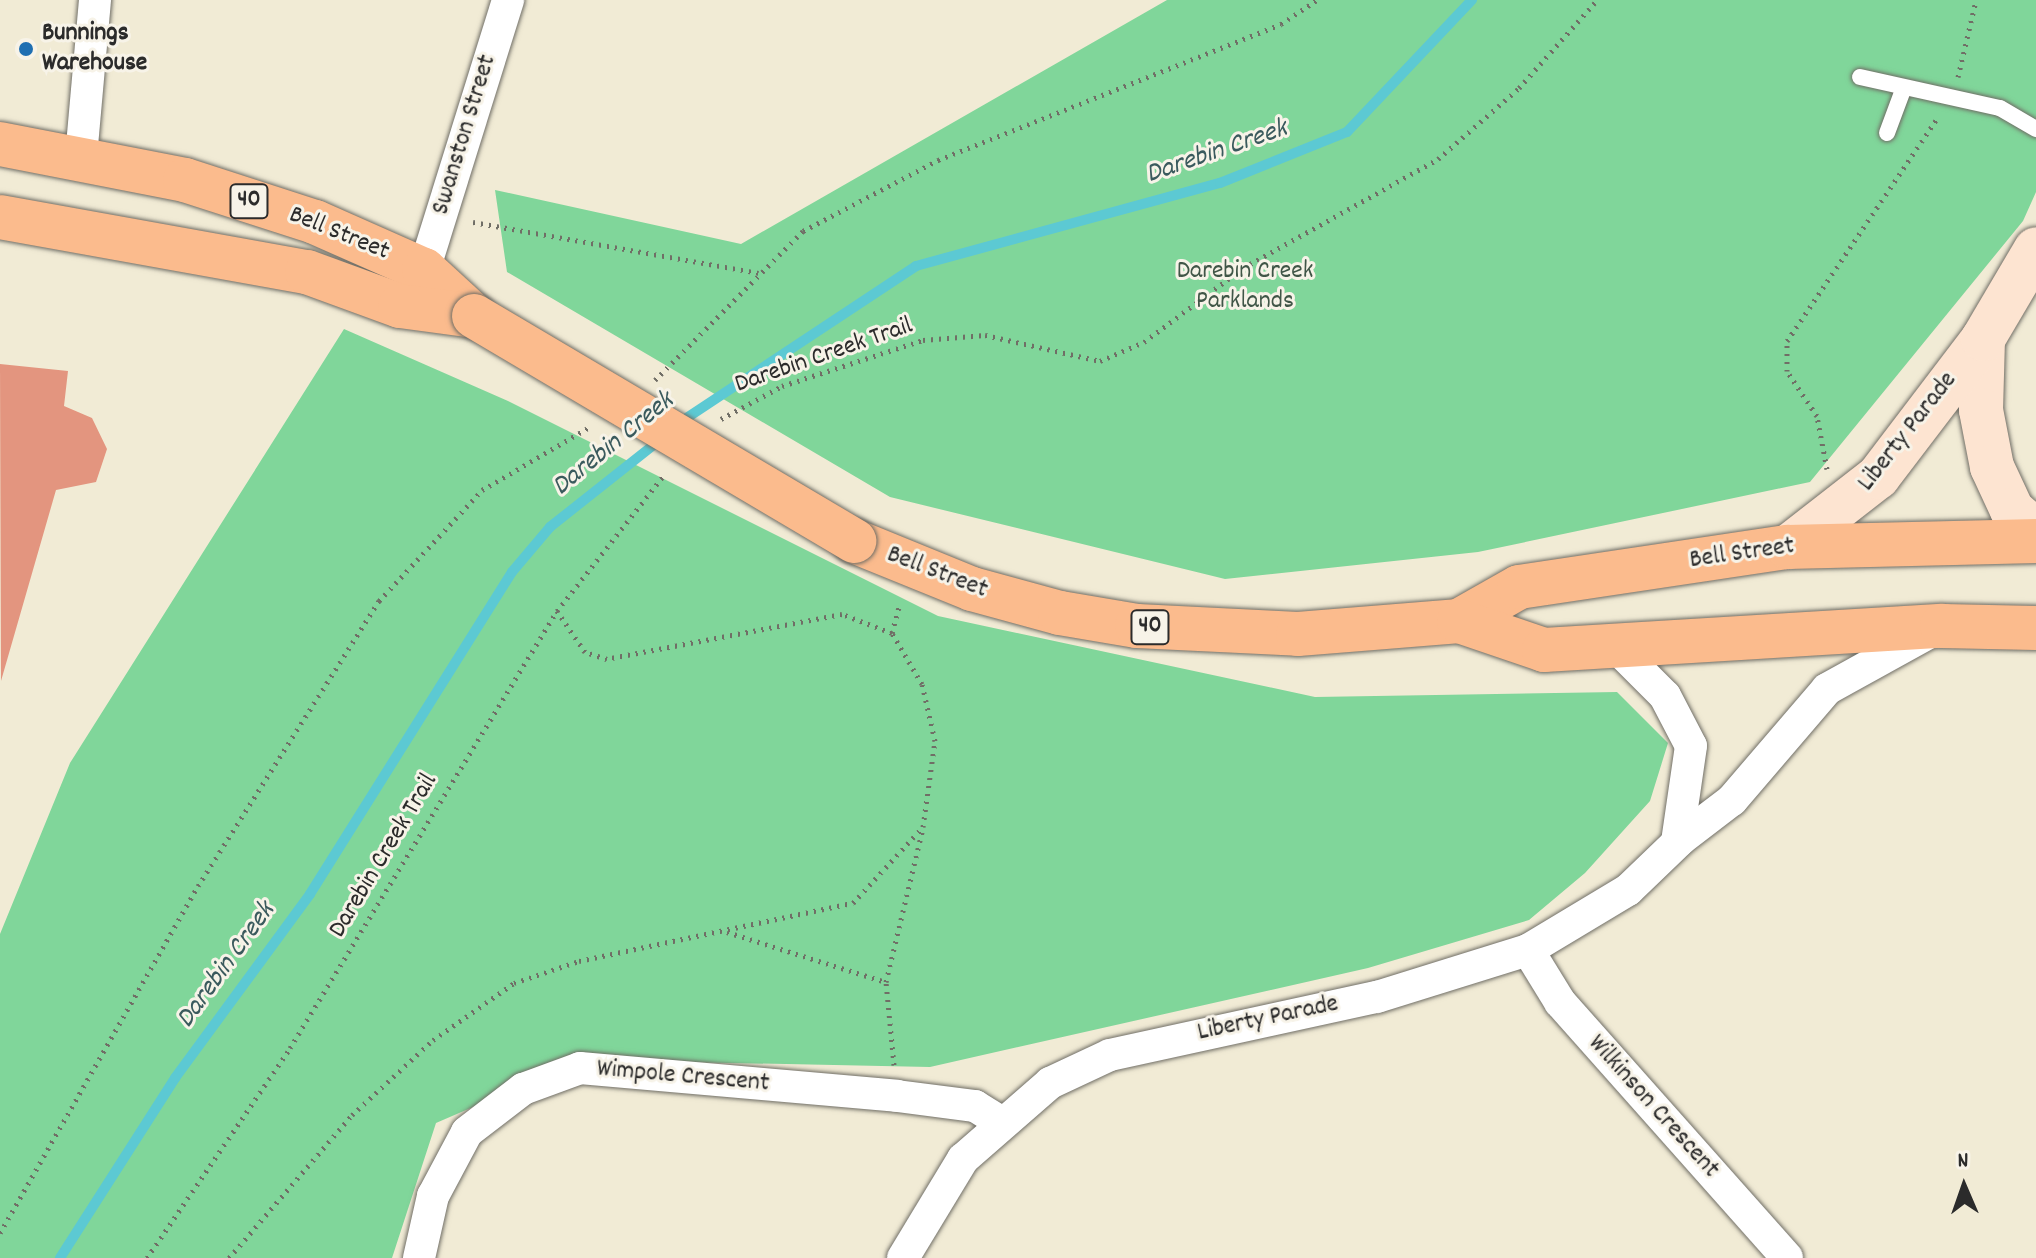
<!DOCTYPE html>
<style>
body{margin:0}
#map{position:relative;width:2036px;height:1258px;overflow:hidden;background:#f1ebd5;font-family:Dekko,sans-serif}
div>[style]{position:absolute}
.green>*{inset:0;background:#80d69a}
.stream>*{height:10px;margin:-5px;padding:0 5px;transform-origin:5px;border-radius:5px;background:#5cc9d3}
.building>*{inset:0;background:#e3957f}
.path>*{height:5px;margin-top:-2.5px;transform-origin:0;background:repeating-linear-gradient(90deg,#706e66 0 2px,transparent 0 8px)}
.roads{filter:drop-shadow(0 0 2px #706e66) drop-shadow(0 0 2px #706e66)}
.lane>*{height:16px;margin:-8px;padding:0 8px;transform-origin:8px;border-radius:8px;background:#fff}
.street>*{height:32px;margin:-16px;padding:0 16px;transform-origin:16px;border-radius:16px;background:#fff}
.secondary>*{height:44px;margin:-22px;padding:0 22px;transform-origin:22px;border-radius:22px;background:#fde4d1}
.highway>*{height:44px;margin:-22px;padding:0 22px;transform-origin:22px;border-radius:22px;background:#fbbb8d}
.bridges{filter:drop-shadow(0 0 2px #706e66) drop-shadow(0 0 2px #706e66)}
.highway-bridge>*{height:44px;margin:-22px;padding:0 22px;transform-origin:22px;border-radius:22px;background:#fbbb8d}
.dots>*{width:22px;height:22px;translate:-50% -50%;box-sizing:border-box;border:4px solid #f7f3e8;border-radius:50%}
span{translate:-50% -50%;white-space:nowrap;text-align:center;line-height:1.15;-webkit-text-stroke:6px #f7f3e8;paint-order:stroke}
.shield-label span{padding:2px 6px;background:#f7f3e8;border:2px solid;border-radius:6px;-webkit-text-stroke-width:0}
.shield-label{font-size:24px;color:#2b2b2b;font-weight:700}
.poi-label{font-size:26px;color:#2b2b2b;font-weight:700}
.left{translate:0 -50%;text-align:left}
.street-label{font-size:26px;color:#2b2b2b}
.park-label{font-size:26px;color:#405647}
.water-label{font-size:28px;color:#3a5a5d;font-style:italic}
.north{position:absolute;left:1924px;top:1146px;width:80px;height:80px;-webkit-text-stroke:6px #f7f3e8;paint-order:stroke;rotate:358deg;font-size:22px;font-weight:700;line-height:32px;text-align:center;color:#2b2b2b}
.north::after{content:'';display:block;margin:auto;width:28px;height:36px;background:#2b2b2b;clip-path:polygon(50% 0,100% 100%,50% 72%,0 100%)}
</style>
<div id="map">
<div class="green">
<i style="clip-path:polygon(1167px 0,2036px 0,2036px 192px,2023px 221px,1810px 482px,1478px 552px,1225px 579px,890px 497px,507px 272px,495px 190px,741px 244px)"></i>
<i style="clip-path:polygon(344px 329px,508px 401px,938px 616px,1315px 697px,1617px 692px,1668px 743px,1650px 801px,1585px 873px,1529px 920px,1368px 968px,930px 1067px,582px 1060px,436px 1123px,392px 1258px,0 1258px,0 934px,70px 763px)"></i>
</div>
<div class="stream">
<i style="left:676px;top:425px;width:288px;rotate:-33.5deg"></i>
<i style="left:916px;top:266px;width:315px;rotate:-15.3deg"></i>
<i style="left:1220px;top:183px;width:137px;rotate:-21.9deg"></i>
<i style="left:1347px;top:132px;width:182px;rotate:-46.6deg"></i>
<i style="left:60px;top:1258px;width:214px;rotate:-57.4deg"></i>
<i style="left:175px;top:1078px;width:228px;rotate:-53.7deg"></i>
<i style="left:310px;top:894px;width:380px;rotate:-57.9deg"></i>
<i style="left:512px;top:572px;width:59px;rotate:-49.8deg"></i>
<i style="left:550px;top:527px;width:142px;rotate:-38.4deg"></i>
</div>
<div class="building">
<i style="clip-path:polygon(0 364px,68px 371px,64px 406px,92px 418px,107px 449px,96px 482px,56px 490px,1px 681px)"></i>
</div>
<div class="path">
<i style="left:1958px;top:77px;width:79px;rotate:-76.8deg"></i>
<i style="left:473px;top:222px;width:290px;rotate:10.1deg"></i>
<i style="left:655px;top:380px;width:210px;rotate:-45.2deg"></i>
<i style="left:803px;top:231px;width:153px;rotate:-27.7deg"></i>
<i style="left:938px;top:160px;width:369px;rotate:-21.6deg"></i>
<i style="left:1281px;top:24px;width:43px;rotate:-33.7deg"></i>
<i style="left:721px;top:419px;width:69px;rotate:-28.4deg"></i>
<i style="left:782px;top:386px;width:148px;rotate:-18.1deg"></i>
<i style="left:923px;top:340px;width:62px;rotate:-4.6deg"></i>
<i style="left:985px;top:335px;width:118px;rotate:12.7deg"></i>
<i style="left:1100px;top:361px;width:48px;rotate:-23.4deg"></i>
<i style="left:1144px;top:342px;width:124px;rotate:-36.8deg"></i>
<i style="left:1243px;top:268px;width:223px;rotate:-29.2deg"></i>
<i style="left:1438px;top:159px;width:108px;rotate:-41.2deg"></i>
<i style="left:1519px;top:88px;width:118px;rotate:-48.4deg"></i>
<i style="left:1827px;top:469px;width:54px;rotate:-100.7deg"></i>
<i style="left:1817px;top:416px;width:54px;rotate:-123.7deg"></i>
<i style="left:1787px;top:371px;width:30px;rotate:-90deg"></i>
<i style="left:1787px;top:341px;width:270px;rotate:-56deg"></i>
<i style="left:892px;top:633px;width:31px;rotate:-75deg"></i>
<i style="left:727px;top:932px;width:167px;rotate:17.5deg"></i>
<i style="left:894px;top:1065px;width:83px;rotate:-95.5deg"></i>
<i style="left:886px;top:982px;width:158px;rotate:-76.5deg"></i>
<i style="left:0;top:1233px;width:400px;rotate:-60.3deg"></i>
<i style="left:198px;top:886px;width:338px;rotate:-57.6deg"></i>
<i style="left:379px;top:601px;width:151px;rotate:-47.1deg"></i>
<i style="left:482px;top:490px;width:123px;rotate:-30.3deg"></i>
<i style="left:147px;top:1258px;width:254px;rotate:-55.7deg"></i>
<i style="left:290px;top:1048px;width:512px;rotate:-58.58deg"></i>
<i style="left:557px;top:611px;width:174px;rotate:-51.8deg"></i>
<i style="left:229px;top:1258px;width:189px;rotate:-49.3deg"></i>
<i style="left:352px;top:1115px;width:110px;rotate:-42.8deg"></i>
<i style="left:433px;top:1040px;width:99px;rotate:-35.1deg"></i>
<i style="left:514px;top:983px;width:69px;rotate:-18.7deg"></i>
<i style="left:579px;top:961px;width:280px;rotate:-12deg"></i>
<i style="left:853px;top:903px;width:103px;rotate:-47.4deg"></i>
<i style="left:923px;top:827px;width:87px;rotate:-82.1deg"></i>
<i style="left:935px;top:741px;width:58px;rotate:-102.8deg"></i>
<i style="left:922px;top:684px;width:59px;rotate:-120.5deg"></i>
<i style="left:892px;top:633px;width:53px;rotate:-159.2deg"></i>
<i style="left:842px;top:614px;width:239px;rotate:169.2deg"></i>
<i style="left:607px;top:659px;width:23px;rotate:-162deg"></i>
<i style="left:585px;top:652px;width:50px;rotate:-124.3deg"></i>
</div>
<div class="roads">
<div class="lane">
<i style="left:1860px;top:77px;width:143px;rotate:12.5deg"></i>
<i style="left:2000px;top:108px;width:42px;rotate:30.3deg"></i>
<i style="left:1887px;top:133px;width:46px;rotate:-69.6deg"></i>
</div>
<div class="street">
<i style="left:81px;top:157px;width:158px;rotate:-84.9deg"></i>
<i style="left:424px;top:270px;width:283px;rotate:-72.7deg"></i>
<i style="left:1611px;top:642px;width:76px;rotate:45deg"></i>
<i style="left:1665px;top:696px;width:56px;rotate:62.5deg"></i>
<i style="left:1691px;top:746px;width:97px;rotate:98.3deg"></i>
<i style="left:1677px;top:842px;width:69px;rotate:-37.4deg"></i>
<i style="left:1732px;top:800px;width:146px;rotate:-49.4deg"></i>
<i style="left:1827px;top:689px;width:122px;rotate:-28.9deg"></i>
<i style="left:1528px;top:950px;width:61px;rotate:58.4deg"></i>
<i style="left:1560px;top:1002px;width:342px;rotate:48.4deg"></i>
<i style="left:419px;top:1258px;width:64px;rotate:-77.3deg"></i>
<i style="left:433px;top:1196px;width:72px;rotate:-62deg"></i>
<i style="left:467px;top:1132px;width:71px;rotate:-37.5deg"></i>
<i style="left:523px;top:1089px;width:61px;rotate:-20.2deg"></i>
<i style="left:580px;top:1068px;width:318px;rotate:5deg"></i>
<i style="left:897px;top:1096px;width:79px;rotate:7.3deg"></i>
<i style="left:975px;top:1106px;width:31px;rotate:32deg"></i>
<i style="left:903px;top:1258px;width:116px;rotate:-58.8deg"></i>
<i style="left:963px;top:1159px;width:116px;rotate:-41.1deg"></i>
<i style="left:1050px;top:1083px;width:66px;rotate:-25deg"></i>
<i style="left:1110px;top:1055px;width:273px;rotate:-12.3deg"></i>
<i style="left:1377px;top:997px;width:158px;rotate:-17.3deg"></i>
<i style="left:1528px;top:950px;width:117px;rotate:-31deg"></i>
<i style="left:1628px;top:890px;width:74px;rotate:-43.9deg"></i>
</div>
<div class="secondary">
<i style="left:1983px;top:339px;width:71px;rotate:91.6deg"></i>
<i style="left:1981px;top:410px;width:58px;rotate:79.1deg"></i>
<i style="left:1992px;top:467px;width:47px;rotate:65.1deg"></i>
<i style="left:2012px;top:510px;width:32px;rotate:41deg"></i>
<i style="left:1788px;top:547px;width:114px;rotate:-37.9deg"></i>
<i style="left:1878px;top:477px;width:173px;rotate:-52.7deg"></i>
<i style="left:1983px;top:339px;width:104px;rotate:-59.5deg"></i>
</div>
<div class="highway">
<i style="left:0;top:144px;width:188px;rotate:11deg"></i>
<i style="left:185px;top:180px;width:137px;rotate:17.9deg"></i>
<i style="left:315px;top:222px;width:119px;rotate:23.8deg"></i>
<i style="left:424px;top:270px;width:68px;rotate:42.6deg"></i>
<i style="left:0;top:217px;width:312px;rotate:10.2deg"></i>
<i style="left:307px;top:272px;width:99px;rotate:20.1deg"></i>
<i style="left:400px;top:306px;width:75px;rotate:7.7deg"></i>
<i style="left:854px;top:541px;width:127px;rotate:22.1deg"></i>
<i style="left:972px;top:589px;width:91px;rotate:15.3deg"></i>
<i style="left:1060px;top:613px;width:78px;rotate:9.6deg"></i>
<i style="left:1137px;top:626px;width:161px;rotate:2.8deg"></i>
<i style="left:1298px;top:634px;width:162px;rotate:-4.6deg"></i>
<i style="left:1459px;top:621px;width:69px;rotate:-29.5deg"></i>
<i style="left:1519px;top:587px;width:272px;rotate:-8.5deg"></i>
<i style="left:1788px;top:547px;width:248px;rotate:-1.4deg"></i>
<i style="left:1459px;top:621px;width:90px;rotate:18.8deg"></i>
<i style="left:1544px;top:650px;width:399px;rotate:-3.5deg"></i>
<i style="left:1942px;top:626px;width:94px;rotate:1.2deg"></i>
</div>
</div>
<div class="bridges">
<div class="highway-bridge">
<i style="left:474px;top:316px;width:442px;rotate:30.6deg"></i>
</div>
</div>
<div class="dots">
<i style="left:26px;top:49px;background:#1f6fb2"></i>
</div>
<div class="shield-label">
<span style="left:249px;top:201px">40</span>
<span style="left:1150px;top:627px">40</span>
</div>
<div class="poi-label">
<span class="left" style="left:42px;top:49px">Bunnings<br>Warehouse</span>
</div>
<div class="street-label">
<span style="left:465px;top:135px;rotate:-73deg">Swanston Street</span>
<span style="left:339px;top:234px;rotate:22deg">Bell Street</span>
<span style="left:824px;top:356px;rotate:-19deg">Darebin Creek Trail</span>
<span style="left:1908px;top:432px;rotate:-52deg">Liberty Parade</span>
<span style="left:1742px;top:554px;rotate:-8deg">Bell Street</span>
<span style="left:937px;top:573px;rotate:21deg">Bell Street</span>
<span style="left:384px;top:856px;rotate:-59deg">Darebin Creek Trail</span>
<span style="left:1268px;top:1019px;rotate:-12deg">Liberty Parade</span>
<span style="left:683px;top:1077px;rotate:5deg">Wimpole Crescent</span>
<span style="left:1653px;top:1107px;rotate:48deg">Wilkinson Crescent</span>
</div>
<div class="park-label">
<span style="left:1245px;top:287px">Darebin Creek<br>Parklands</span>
</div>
<div class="water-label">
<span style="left:1217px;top:153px;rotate:-19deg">Darebin Creek</span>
<span style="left:614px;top:445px;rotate:-39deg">Darebin Creek</span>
<span style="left:227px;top:966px;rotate:-54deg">Darebin Creek</span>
</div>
<div class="north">N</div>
</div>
